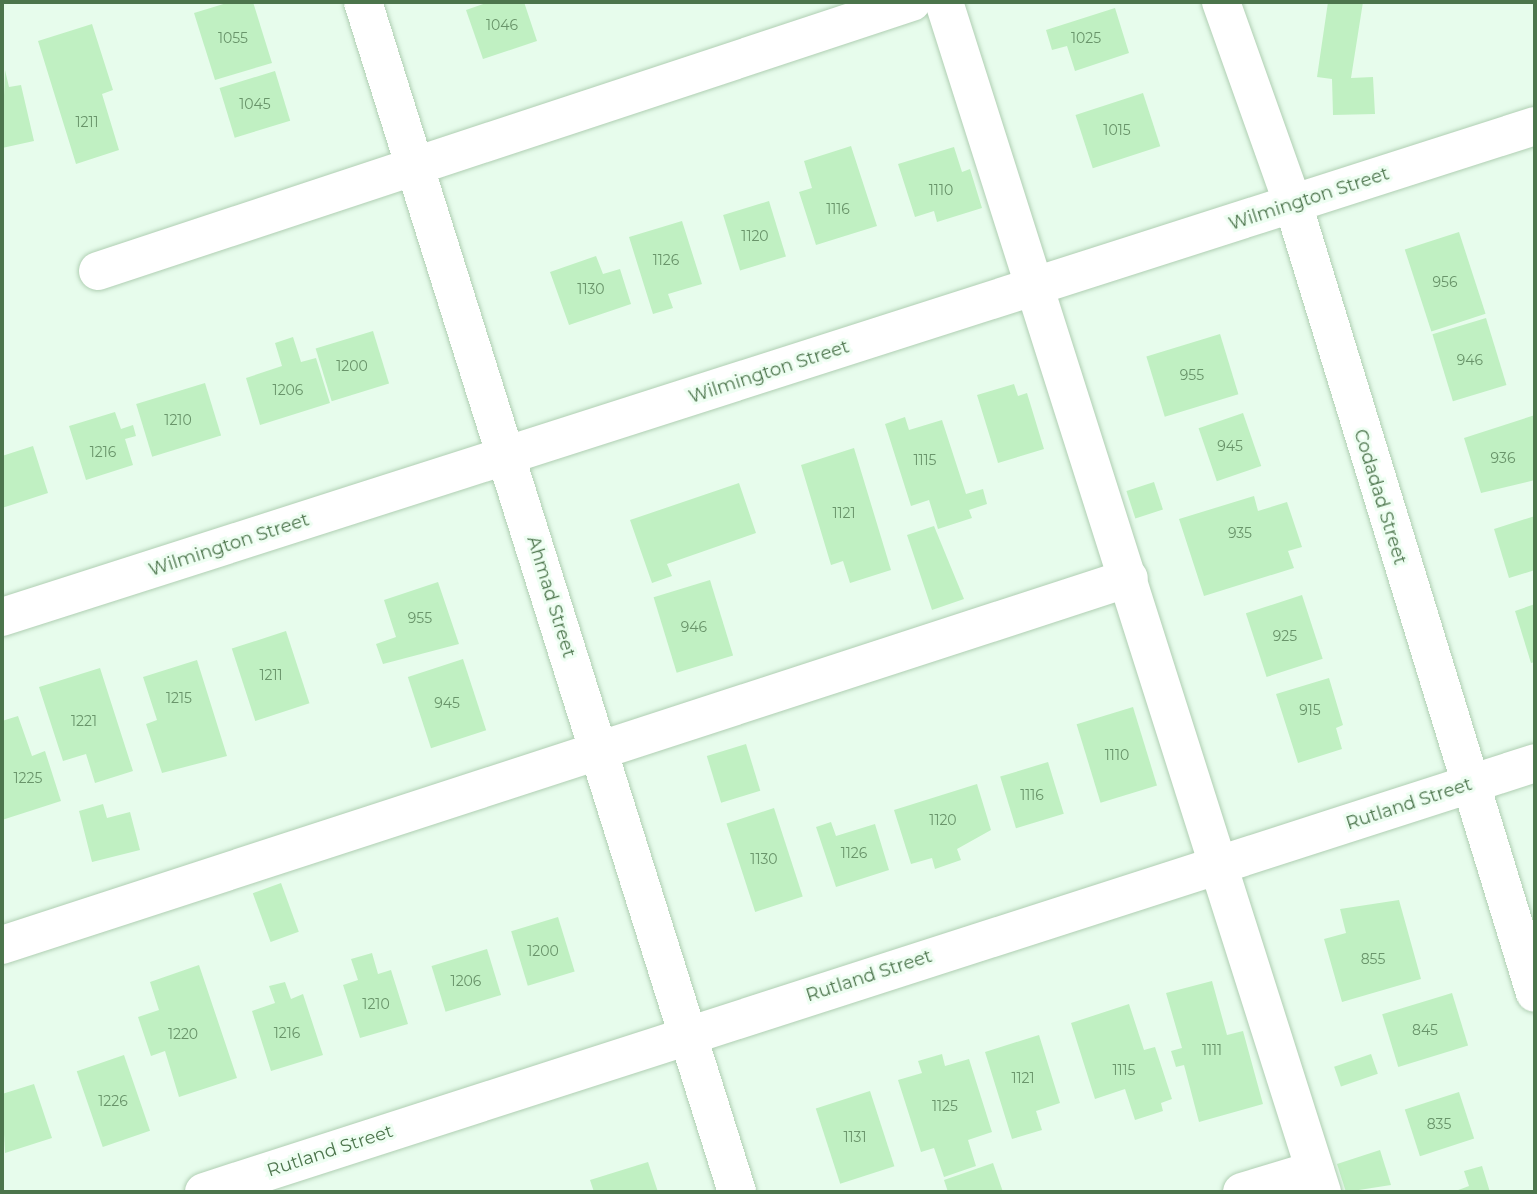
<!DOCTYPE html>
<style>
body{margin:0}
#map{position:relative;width:1537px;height:1194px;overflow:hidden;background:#e7fcec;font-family:Montserrat,sans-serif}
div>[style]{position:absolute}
.building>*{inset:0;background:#c0f0c2;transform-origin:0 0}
.roads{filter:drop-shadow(0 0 2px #b0cfb3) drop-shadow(0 0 2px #b0cfb3)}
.minor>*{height:38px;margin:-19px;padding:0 19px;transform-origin:19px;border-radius:19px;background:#fff}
span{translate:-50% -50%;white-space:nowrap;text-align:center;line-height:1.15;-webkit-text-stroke:6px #eefef2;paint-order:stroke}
.number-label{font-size:14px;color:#69946a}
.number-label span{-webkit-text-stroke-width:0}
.street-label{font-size:18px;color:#4c754c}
.frame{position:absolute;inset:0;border:4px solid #4c754c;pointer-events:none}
</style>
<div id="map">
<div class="building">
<i style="clip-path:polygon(230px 2px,253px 2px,272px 63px,215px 80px,194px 13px)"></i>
<i style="clip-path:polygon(489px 2px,524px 2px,537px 41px,483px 59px,466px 10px)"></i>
<i style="clip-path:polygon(1328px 2px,1363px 2px,1351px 78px,1373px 77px,1375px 114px,1333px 115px,1332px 79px,1317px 77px)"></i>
<i style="clip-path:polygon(1115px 8px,1129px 53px,1075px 71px,1067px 46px,1052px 50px,1046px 30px)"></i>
<i style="clip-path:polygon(92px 24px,113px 90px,102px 94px,119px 150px,76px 164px,38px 41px)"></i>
<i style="clip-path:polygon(5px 70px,9px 87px,21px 85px,34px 141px,2px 148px)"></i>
<i style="left:275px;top:71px;width:52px;height:58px;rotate:73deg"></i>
<i style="left:1143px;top:93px;width:56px;height:71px;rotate:72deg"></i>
<i style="clip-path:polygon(851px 146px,877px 226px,816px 245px,799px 192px,812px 188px,804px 161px)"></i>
<i style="clip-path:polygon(954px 147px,962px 172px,970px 169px,982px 208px,937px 222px,934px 211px,915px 217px,898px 164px)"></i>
<i style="left:769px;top:201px;width:58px;height:48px;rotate:73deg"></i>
<i style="clip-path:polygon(682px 221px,702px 284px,668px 294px,673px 308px,653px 314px,629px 237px)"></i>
<i style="left:1459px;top:232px;width:86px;height:57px;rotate:72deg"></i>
<i style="clip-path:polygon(596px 256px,603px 274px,620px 269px,631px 304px,569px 325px,550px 272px)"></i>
<i style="left:1486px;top:318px;width:70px;height:56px;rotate:73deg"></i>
<i style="left:373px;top:331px;width:55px;height:60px;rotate:73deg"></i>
<i style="left:1220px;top:334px;width:63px;height:77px;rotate:73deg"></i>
<i style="clip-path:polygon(293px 337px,301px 362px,316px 358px,330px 403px,260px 425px,246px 378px,282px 366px,275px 343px)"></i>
<i style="left:205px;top:383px;width:55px;height:72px;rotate:73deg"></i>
<i style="clip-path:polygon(1014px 384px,1018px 396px,1027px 393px,1044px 449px,998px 463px,977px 395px)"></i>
<i style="clip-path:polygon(115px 412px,121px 429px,133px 425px,136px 436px,125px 439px,133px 465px,86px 480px,69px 426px)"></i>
<i style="left:1243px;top:413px;width:56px;height:47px;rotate:71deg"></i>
<i style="clip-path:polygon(1535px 415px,1535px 480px,1481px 493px,1464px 438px)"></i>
<i style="clip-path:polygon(905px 417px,909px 430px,942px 420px,966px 494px,983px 489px,987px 504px,969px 510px,972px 518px,938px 529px,929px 500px,911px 506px,885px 424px)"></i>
<i style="clip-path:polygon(33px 446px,48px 493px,2px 508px,2px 456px)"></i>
<i style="clip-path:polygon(854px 448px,891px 570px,850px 583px,843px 561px,831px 565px,801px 465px)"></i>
<i style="left:1154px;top:482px;width:29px;height:29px;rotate:72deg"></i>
<i style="clip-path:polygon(739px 483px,756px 533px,667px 564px,672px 576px,652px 583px,630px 520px)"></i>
<i style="clip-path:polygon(1254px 496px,1258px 511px,1287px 502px,1302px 547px,1288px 551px,1294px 568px,1204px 596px,1179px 519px)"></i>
<i style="clip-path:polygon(1535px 516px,1535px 570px,1509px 578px,1494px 529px)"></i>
<i style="clip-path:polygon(934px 526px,964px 599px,932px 610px,907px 535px)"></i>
<i style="left:710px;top:580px;width:79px;height:59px;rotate:73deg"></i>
<i style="clip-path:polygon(438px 582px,459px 644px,383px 664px,376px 644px,396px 637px,384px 600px)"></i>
<i style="left:1302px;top:595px;width:67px;height:59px;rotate:72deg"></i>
<i style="clip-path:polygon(1535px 604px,1535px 662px,1531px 663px,1515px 611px)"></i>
<i style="left:286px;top:631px;width:76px;height:57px;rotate:72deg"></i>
<i style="left:463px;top:659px;width:75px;height:58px;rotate:72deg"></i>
<i style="clip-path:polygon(197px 660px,227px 756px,162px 773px,146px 724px,157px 720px,143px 677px)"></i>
<i style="clip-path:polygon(100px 668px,133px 771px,95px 783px,86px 754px,63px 761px,39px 687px)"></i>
<i style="clip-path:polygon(1329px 678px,1343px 725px,1336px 728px,1342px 749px,1298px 763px,1276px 694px)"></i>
<i style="left:1133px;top:707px;width:82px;height:59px;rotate:73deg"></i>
<i style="clip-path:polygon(18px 716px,32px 756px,45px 751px,61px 801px,2px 820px,2px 721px)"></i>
<i style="left:746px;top:744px;width:49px;height:41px;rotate:73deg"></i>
<i style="left:1048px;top:762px;width:54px;height:50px;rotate:73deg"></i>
<i style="clip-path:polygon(977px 784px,991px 830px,957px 849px,961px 860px,935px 869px,932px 858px,911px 864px,894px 810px)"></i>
<i style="clip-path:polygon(103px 804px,107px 818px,130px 812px,140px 850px,92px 862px,79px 811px)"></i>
<i style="left:774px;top:808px;width:93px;height:50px;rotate:72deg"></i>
<i style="clip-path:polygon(831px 822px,836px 836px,875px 824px,889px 870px,836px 887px,816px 827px)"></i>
<i style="left:281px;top:883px;width:52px;height:30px;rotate:70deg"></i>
<i style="clip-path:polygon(1399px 900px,1421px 979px,1342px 1002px,1324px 939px,1346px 933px,1340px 909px)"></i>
<i style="left:558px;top:917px;width:57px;height:49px;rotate:73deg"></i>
<i style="left:487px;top:949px;width:48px;height:58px;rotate:73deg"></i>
<i style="clip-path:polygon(372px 953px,378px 974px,391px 970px,408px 1024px,360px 1038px,343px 985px,358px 980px,351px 959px)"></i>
<i style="clip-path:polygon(199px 965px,237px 1078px,179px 1097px,165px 1051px,151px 1056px,138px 1017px,159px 1010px,150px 982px)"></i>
<i style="clip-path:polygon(1212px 981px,1227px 1035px,1243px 1031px,1263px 1104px,1199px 1122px,1184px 1065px,1176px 1067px,1171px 1051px,1182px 1048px,1166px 993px)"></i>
<i style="clip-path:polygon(285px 982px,291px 999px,303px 994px,323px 1055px,271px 1071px,252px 1011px,275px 1003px,269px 986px)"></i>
<i style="left:1452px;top:993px;width:55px;height:73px;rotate:73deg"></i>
<i style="clip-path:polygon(1129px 1004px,1144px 1050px,1155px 1047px,1172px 1099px,1161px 1103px,1163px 1111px,1135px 1120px,1125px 1089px,1095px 1099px,1071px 1023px)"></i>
<i style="clip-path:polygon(1039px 1035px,1060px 1103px,1036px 1111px,1042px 1130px,1012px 1139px,985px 1052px)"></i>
<i style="clip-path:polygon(942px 1054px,945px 1066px,969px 1059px,992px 1132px,968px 1140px,976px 1166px,944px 1177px,934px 1148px,921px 1152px,898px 1080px,922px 1073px,918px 1061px)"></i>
<i style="left:1371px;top:1054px;width:21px;height:39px;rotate:71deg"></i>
<i style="left:124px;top:1055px;width:80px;height:50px;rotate:71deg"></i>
<i style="clip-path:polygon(34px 1084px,52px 1138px,5px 1153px,2px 1094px)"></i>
<i style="left:870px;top:1091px;width:79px;height:57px;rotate:72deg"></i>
<i style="left:1459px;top:1092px;width:49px;height:57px;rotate:72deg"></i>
<i style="clip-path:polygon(1380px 1150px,1391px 1185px,1346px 1192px,1337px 1164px)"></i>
<i style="clip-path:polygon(648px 1162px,658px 1192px,594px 1192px,590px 1180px)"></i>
<i style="clip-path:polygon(993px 1163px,1003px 1192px,948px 1192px,944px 1180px)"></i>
<i style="clip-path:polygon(1482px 1166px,1490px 1192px,1453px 1192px,1469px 1186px,1464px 1171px)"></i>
</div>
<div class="roads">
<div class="minor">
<i style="left:363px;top:2px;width:1247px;rotate:72.55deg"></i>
<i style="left:944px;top:2px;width:1249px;rotate:72.38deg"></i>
<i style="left:1221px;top:2px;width:214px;rotate:70.4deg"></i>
<i style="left:1293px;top:204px;width:825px;rotate:72.95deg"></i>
<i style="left:98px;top:271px;width:857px;rotate:-18.29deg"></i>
<i style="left:2px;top:617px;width:1610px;rotate:-17.76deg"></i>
<i style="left:2px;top:945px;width:1185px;rotate:-18.04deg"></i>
<i style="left:204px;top:1192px;width:1398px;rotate:-17.86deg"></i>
<i style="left:1242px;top:1192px;width:76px;rotate:-16.8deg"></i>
</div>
</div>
<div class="number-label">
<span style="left:502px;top:25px">1046</span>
<span style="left:233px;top:38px">1055</span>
<span style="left:1086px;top:38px">1025</span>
<span style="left:255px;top:104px">1045</span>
<span style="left:87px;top:122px">1211</span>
<span style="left:1117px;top:130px">1015</span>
<span style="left:941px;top:190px">1110</span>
<span style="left:838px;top:209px">1116</span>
<span style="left:755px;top:236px">1120</span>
<span style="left:666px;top:260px">1126</span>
<span style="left:1445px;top:282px">956</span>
<span style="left:591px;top:289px">1130</span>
<span style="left:1470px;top:360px">946</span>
<span style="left:352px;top:366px">1200</span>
<span style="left:1192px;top:375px">955</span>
<span style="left:288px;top:390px">1206</span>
<span style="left:178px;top:420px">1210</span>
<span style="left:1230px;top:446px">945</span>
<span style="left:103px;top:452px">1216</span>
<span style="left:1503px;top:458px">936</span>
<span style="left:925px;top:460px">1115</span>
<span style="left:844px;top:513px">1121</span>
<span style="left:1240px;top:533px">935</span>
<span style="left:420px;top:618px">955</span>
<span style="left:694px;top:627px">946</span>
<span style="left:1285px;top:636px">925</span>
<span style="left:271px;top:675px">1211</span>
<span style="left:179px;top:698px">1215</span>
<span style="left:447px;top:703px">945</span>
<span style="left:1310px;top:710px">915</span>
<span style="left:84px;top:721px">1221</span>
<span style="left:1117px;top:755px">1110</span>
<span style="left:28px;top:778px">1225</span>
<span style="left:1032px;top:795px">1116</span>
<span style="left:943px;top:820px">1120</span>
<span style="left:854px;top:853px">1126</span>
<span style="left:764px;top:859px">1130</span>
<span style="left:543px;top:951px">1200</span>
<span style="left:1373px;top:959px">855</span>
<span style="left:466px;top:981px">1206</span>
<span style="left:376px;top:1004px">1210</span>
<span style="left:1425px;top:1030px">845</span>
<span style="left:287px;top:1033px">1216</span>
<span style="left:183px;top:1034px">1220</span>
<span style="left:1212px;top:1050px">1111</span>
<span style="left:1124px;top:1070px">1115</span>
<span style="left:1023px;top:1078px">1121</span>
<span style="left:113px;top:1101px">1226</span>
<span style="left:945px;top:1106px">1125</span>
<span style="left:1439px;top:1124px">835</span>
<span style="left:855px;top:1137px">1131</span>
</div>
<div class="street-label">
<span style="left:1309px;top:199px;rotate:-18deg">Wilmington Street</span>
<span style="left:769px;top:372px;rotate:-18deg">Wilmington Street</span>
<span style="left:1380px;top:497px;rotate:73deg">Codadad Street</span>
<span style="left:229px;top:545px;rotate:-18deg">Wilmington Street</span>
<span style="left:551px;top:597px;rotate:73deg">Ahmad Street</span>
<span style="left:1409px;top:804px;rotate:-18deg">Rutland Street</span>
<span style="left:869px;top:976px;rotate:-18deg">Rutland Street</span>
<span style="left:330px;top:1151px;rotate:-18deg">Rutland Street</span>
</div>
<div class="frame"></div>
</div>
